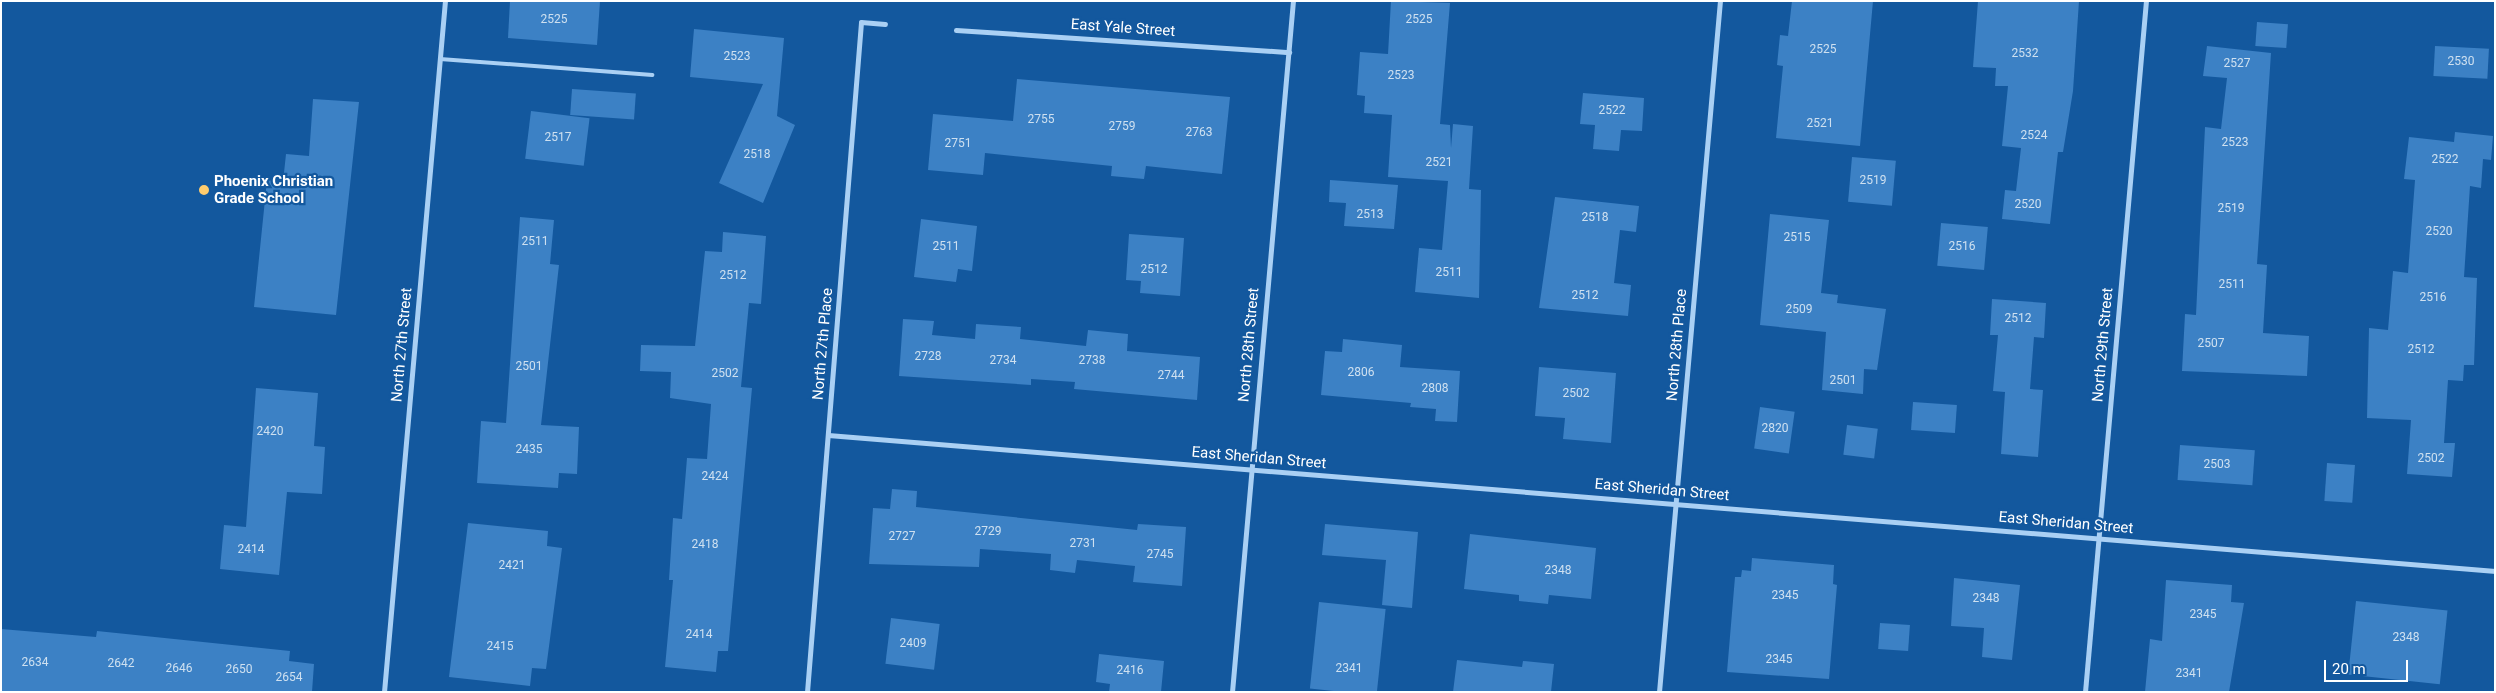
<!DOCTYPE html>
<style>
body{margin:0}
#map{position:relative;width:2496px;height:693px;overflow:hidden;background:#13589e;font-family:Roboto,sans-serif}
div>[style]{position:absolute}
.building>*{inset:0;background:#3c81c5;transform-origin:0 0}
.lane>*{height:4px;margin:-2px;padding:0 2px;transform-origin:2px;border-radius:2px;background:#aad0f4}
.street>*{height:5px;margin:-2.5px;padding:0 2.5px;transform-origin:2.5px;border-radius:2.5px;background:#aad0f4}
.dots>*{width:14px;height:14px;translate:-50% -50%;box-sizing:border-box;border:2px solid #13589e;border-radius:50%}
span{translate:-50% -50%;white-space:nowrap;text-align:center;line-height:1.15;-webkit-text-stroke:4.5px #13589e;paint-order:stroke}
.number-label{font-size:12px;color:#cee0f0}
.number-label span{-webkit-text-stroke-width:0}
.street-label{font-size:15px;color:#fff}
.poi-label{font-size:15px;color:#fff;font-weight:700}
.left{translate:0 -50%;text-align:left}
.frame{position:absolute;inset:0;border:2px solid #fff;pointer-events:none}
.scale{position:absolute;left:2324px;top:660px;width:84px;height:22px;box-sizing:border-box;border:2px solid #fff;border-top:0;padding-left:6px;font-size:15px;line-height:18px;white-space:nowrap;color:#fff;-webkit-text-stroke:4px #13589e;paint-order:stroke}
</style>
<div id="map">
<div class="building">
<i style="clip-path:polygon(510px 1px,600px 1px,597px 45px,508px 38px)"></i>
<i style="clip-path:polygon(1391px 1px,1450px 3px,1440px 124px,1450px 125px,1451px 148px,1453px 124px,1473px 126px,1469px 189px,1481px 190px,1479px 298px,1415px 292px,1419px 248px,1442px 250px,1448px 181px,1388px 177px,1392px 115px,1364px 113px,1365px 96px,1357px 95px,1360px 52px,1388px 54px)"></i>
<i style="clip-path:polygon(1792px 1px,1873px 1px,1860px 146px,1776px 138px,1783px 66px,1777px 65px,1780px 35px,1788px 36px)"></i>
<i style="clip-path:polygon(1978px 1px,2079px 1px,2073px 91px,2063px 152px,2058px 152px,2050px 224px,2002px 219px,2005px 190px,2016px 191px,2021px 148px,2002px 146px,2008px 86px,1995px 86px,1996px 68px,1973px 67px)"></i>
<i style="left:2257px;top:22px;width:31px;height:24px;rotate:4deg"></i>
<i style="clip-path:polygon(694px 29px,784px 38px,777px 116px,795px 125px,763px 203px,719px 183px,763px 84px,690px 77px)"></i>
<i style="clip-path:polygon(2207px 46px,2271px 53px,2257px 264px,2267px 265px,2263px 333px,2309px 336px,2307px 376px,2182px 371px,2185px 314px,2196px 315px,2205px 127px,2221px 129px,2227px 78px,2203px 76px)"></i>
<i style="left:2435px;top:46px;width:54px;height:30px;rotate:3deg"></i>
<i style="clip-path:polygon(1017px 79px,1230px 97px,1222px 174px,1146px 166px,1144px 179px,1111px 176px,1112px 166px,985px 153px,983px 175px,928px 170px,933px 114px,1013px 121px)"></i>
<i style="left:572px;top:89px;width:64px;height:26px;rotate:4deg"></i>
<i style="clip-path:polygon(1583px 93px,1644px 98px,1642px 131px,1621px 130px,1619px 151px,1593px 149px,1595px 125px,1580px 124px)"></i>
<i style="clip-path:polygon(313px 99px,359px 102px,336px 315px,254px 307px,267px 180px,283px 182px,286px 154px,309px 156px)"></i>
<i style="left:531px;top:111px;width:59px;height:48px;rotate:7deg"></i>
<i style="clip-path:polygon(2455px 132px,2493px 136px,2491px 160px,2483px 159px,2481px 188px,2470px 186px,2464px 277px,2477px 278px,2474px 365px,2464px 365px,2463px 381px,2448px 380px,2444px 443px,2455px 443px,2452px 477px,2407px 474px,2411px 420px,2367px 418px,2369px 328px,2388px 330px,2393px 271px,2408px 273px,2415px 180px,2404px 179px,2409px 137px,2454px 142px)"></i>
<i style="left:1852px;top:157px;width:44px;height:45px;rotate:5deg"></i>
<i style="clip-path:polygon(1330px 180px,1398px 185px,1394px 229px,1344px 226px,1346px 203px,1329px 202px)"></i>
<i style="clip-path:polygon(1555px 197px,1639px 206px,1636px 232px,1620px 230px,1614px 283px,1631px 285px,1628px 316px,1539px 308px)"></i>
<i style="clip-path:polygon(1770px 214px,1829px 220px,1821px 293px,1838px 295px,1837px 303px,1886px 309px,1877px 370px,1864px 369px,1863px 394px,1822px 390px,1826px 332px,1760px 325px)"></i>
<i style="clip-path:polygon(520px 217px,554px 220px,550px 264px,559px 265px,541px 425px,579px 427px,577px 474px,559px 473px,558px 488px,477px 483px,481px 421px,506px 423px)"></i>
<i style="clip-path:polygon(921px 219px,977px 226px,972px 271px,958px 269px,956px 282px,914px 277px)"></i>
<i style="left:1941px;top:223px;width:47px;height:43px;rotate:5deg"></i>
<i style="clip-path:polygon(723px 232px,766px 236px,761px 304px,749px 303px,741px 387px,752px 388px,728px 651px,718px 651px,716px 672px,665px 667px,673px 580px,669px 580px,673px 518px,682px 519px,687px 458px,707px 459px,711px 404px,670px 398px,671px 372px,640px 371px,641px 345px,695px 346px,705px 251px,722px 252px)"></i>
<i style="clip-path:polygon(1129px 234px,1184px 238px,1180px 296px,1140px 293px,1141px 281px,1126px 280px)"></i>
<i style="clip-path:polygon(1992px 299px,2046px 303px,2044px 338px,2034px 337px,2030px 389px,2043px 390px,2038px 457px,2001px 454px,2005px 392px,1993px 391px,1998px 335px,1990px 335px)"></i>
<i style="clip-path:polygon(903px 319px,934px 321px,932px 335px,975px 339px,976px 324px,1021px 327px,1020px 339px,1086px 346px,1088px 330px,1128px 334px,1127px 351px,1200px 357px,1197px 400px,1074px 389px,1075px 382px,1031px 379px,1031px 385px,899px 376px)"></i>
<i style="clip-path:polygon(1343px 339px,1402px 345px,1400px 367px,1460px 371px,1457px 422px,1435px 421px,1436px 409px,1410px 407px,1411px 403px,1321px 395px,1325px 351px,1342px 352px)"></i>
<i style="clip-path:polygon(1539px 367px,1616px 373px,1611px 443px,1563px 439px,1565px 418px,1535px 416px)"></i>
<i style="clip-path:polygon(256px 388px,318px 393px,314px 446px,325px 447px,322px 494px,287px 492px,279px 575px,220px 569px,224px 525px,246px 527px)"></i>
<i style="left:1913px;top:402px;width:44px;height:28px;rotate:4deg"></i>
<i style="left:1760px;top:407px;width:35px;height:42px;rotate:8deg"></i>
<i style="left:1847px;top:425px;width:31px;height:30px;rotate:7deg"></i>
<i style="left:2180px;top:445px;width:75px;height:35px;rotate:4deg"></i>
<i style="left:2327px;top:463px;width:28px;height:38px;rotate:4deg"></i>
<i style="clip-path:polygon(892px 489px,917px 491px,916px 507px,1137px 530px,1138px 524px,1186px 527px,1182px 586px,1133px 582px,1135px 566px,1077px 560px,1075px 573px,1050px 570px,1051px 554px,980px 549px,979px 567px,869px 564px,873px 508px,890px 509px)"></i>
<i style="clip-path:polygon(468px 523px,548px 531px,547px 546px,562px 548px,546px 669px,532px 668px,530px 686px,449px 677px)"></i>
<i style="clip-path:polygon(1325px 524px,1418px 532px,1412px 608px,1382px 605px,1386px 560px,1322px 555px)"></i>
<i style="clip-path:polygon(1470px 534px,1596px 548px,1591px 599px,1549px 595px,1548px 604px,1519px 601px,1519px 595px,1464px 589px)"></i>
<i style="clip-path:polygon(1752px 558px,1834px 565px,1833px 584px,1837px 585px,1829px 679px,1727px 672px,1735px 577px,1741px 577px,1742px 570px,1751px 571px)"></i>
<i style="clip-path:polygon(1954px 578px,2020px 585px,2012px 660px,1982px 657px,1984px 628px,1951px 626px)"></i>
<i style="clip-path:polygon(2166px 580px,2232px 585px,2231px 602px,2244px 603px,2229px 692px,2145px 692px,2150px 639px,2162px 641px)"></i>
<i style="left:2356px;top:601px;width:92px;height:74px;rotate:6deg"></i>
<i style="left:1319px;top:602px;width:67px;height:87px;rotate:6deg"></i>
<i style="left:891px;top:618px;width:49px;height:46px;rotate:7deg"></i>
<i style="left:1880px;top:623px;width:30px;height:26px;rotate:4deg"></i>
<i style="clip-path:polygon(1px 629px,96px 637px,97px 631px,290px 651px,289px 661px,314px 664px,312px 692px,1px 692px)"></i>
<i style="clip-path:polygon(1099px 654px,1164px 661px,1161px 692px,1109px 692px,1110px 684px,1096px 682px)"></i>
<i style="clip-path:polygon(1457px 660px,1522px 667px,1523px 661px,1554px 664px,1551px 692px,1453px 692px)"></i>
</div>
<div class="lane">
<i style="left:440px;top:59px;width:213px;rotate:4.3deg"></i>
</div>
<div class="street">
<i style="left:956px;top:30px;width:334px;rotate:3.8deg"></i>
<i style="left:828px;top:435px;width:1673px;rotate:4.66deg"></i>
<i style="left:384px;top:692px;width:694px;rotate:-84.96deg"></i>
<i style="left:807px;top:692px;width:672px;rotate:-85.39deg"></i>
<i style="left:861px;top:22px;width:24px;rotate:5deg"></i>
<i style="left:1232px;top:692px;width:694px;rotate:-84.96deg"></i>
<i style="left:1659px;top:692px;width:694px;rotate:-84.96deg"></i>
<i style="left:2085px;top:692px;width:694px;rotate:-84.96deg"></i>
</div>
<div class="dots">
<i style="left:204px;top:190px;background:#ffcc6d"></i>
</div>
<div class="number-label">
<span style="left:554px;top:20px">2525</span>
<span style="left:1419px;top:20px">2525</span>
<span style="left:1823px;top:50px">2525</span>
<span style="left:2025px;top:54px">2532</span>
<span style="left:737px;top:57px">2523</span>
<span style="left:2461px;top:62px">2530</span>
<span style="left:2237px;top:64px">2527</span>
<span style="left:1401px;top:76px">2523</span>
<span style="left:1612px;top:111px">2522</span>
<span style="left:1041px;top:120px">2755</span>
<span style="left:1820px;top:124px">2521</span>
<span style="left:1122px;top:127px">2759</span>
<span style="left:1199px;top:133px">2763</span>
<span style="left:2034px;top:136px">2524</span>
<span style="left:558px;top:138px">2517</span>
<span style="left:2235px;top:143px">2523</span>
<span style="left:958px;top:144px">2751</span>
<span style="left:757px;top:155px">2518</span>
<span style="left:2445px;top:160px">2522</span>
<span style="left:1439px;top:163px">2521</span>
<span style="left:1873px;top:181px">2519</span>
<span style="left:2028px;top:205px">2520</span>
<span style="left:2231px;top:209px">2519</span>
<span style="left:1370px;top:215px">2513</span>
<span style="left:1595px;top:218px">2518</span>
<span style="left:2439px;top:232px">2520</span>
<span style="left:1797px;top:238px">2515</span>
<span style="left:535px;top:242px">2511</span>
<span style="left:946px;top:247px">2511</span>
<span style="left:1962px;top:247px">2516</span>
<span style="left:1154px;top:270px">2512</span>
<span style="left:1449px;top:273px">2511</span>
<span style="left:733px;top:276px">2512</span>
<span style="left:2232px;top:285px">2511</span>
<span style="left:1585px;top:296px">2512</span>
<span style="left:2433px;top:298px">2516</span>
<span style="left:1799px;top:310px">2509</span>
<span style="left:2018px;top:319px">2512</span>
<span style="left:2211px;top:344px">2507</span>
<span style="left:2421px;top:350px">2512</span>
<span style="left:928px;top:357px">2728</span>
<span style="left:1003px;top:361px">2734</span>
<span style="left:1092px;top:361px">2738</span>
<span style="left:529px;top:367px">2501</span>
<span style="left:1361px;top:373px">2806</span>
<span style="left:725px;top:374px">2502</span>
<span style="left:1171px;top:376px">2744</span>
<span style="left:1843px;top:381px">2501</span>
<span style="left:1435px;top:389px">2808</span>
<span style="left:1576px;top:394px">2502</span>
<span style="left:1775px;top:429px">2820</span>
<span style="left:270px;top:432px">2420</span>
<span style="left:529px;top:450px">2435</span>
<span style="left:2431px;top:459px">2502</span>
<span style="left:2217px;top:465px">2503</span>
<span style="left:715px;top:477px">2424</span>
<span style="left:988px;top:532px">2729</span>
<span style="left:902px;top:537px">2727</span>
<span style="left:1083px;top:544px">2731</span>
<span style="left:705px;top:545px">2418</span>
<span style="left:251px;top:550px">2414</span>
<span style="left:1160px;top:555px">2745</span>
<span style="left:512px;top:566px">2421</span>
<span style="left:1558px;top:571px">2348</span>
<span style="left:1785px;top:596px">2345</span>
<span style="left:1986px;top:599px">2348</span>
<span style="left:2203px;top:615px">2345</span>
<span style="left:699px;top:635px">2414</span>
<span style="left:2406px;top:638px">2348</span>
<span style="left:913px;top:644px">2409</span>
<span style="left:500px;top:647px">2415</span>
<span style="left:1779px;top:660px">2345</span>
<span style="left:35px;top:663px">2634</span>
<span style="left:121px;top:664px">2642</span>
<span style="left:179px;top:669px">2646</span>
<span style="left:1349px;top:669px">2341</span>
<span style="left:239px;top:670px">2650</span>
<span style="left:1130px;top:671px">2416</span>
<span style="left:2189px;top:674px">2341</span>
<span style="left:289px;top:678px">2654</span>
</div>
<div class="street-label">
<span style="left:1123px;top:28px;rotate:4deg">East Yale Street</span>
<span style="left:823px;top:344px;rotate:-85deg">North 27th Place</span>
<span style="left:402px;top:345px;rotate:-85deg">North 27th Street</span>
<span style="left:1249px;top:345px;rotate:-85deg">North 28th Street</span>
<span style="left:1677px;top:345px;rotate:-85deg">North 28th Place</span>
<span style="left:2103px;top:345px;rotate:-85deg">North 29th Street</span>
<span style="left:1259px;top:458px;rotate:5deg">East Sheridan Street</span>
<span style="left:1662px;top:490px;rotate:5deg">East Sheridan Street</span>
<span style="left:2066px;top:523px;rotate:5deg">East Sheridan Street</span>
</div>
<div class="poi-label">
<span class="left" style="left:214px;top:190px">Phoenix Christian<br>Grade School</span>
</div>
<div class="frame"></div>
<div class="scale">20 m</div>
</div>
